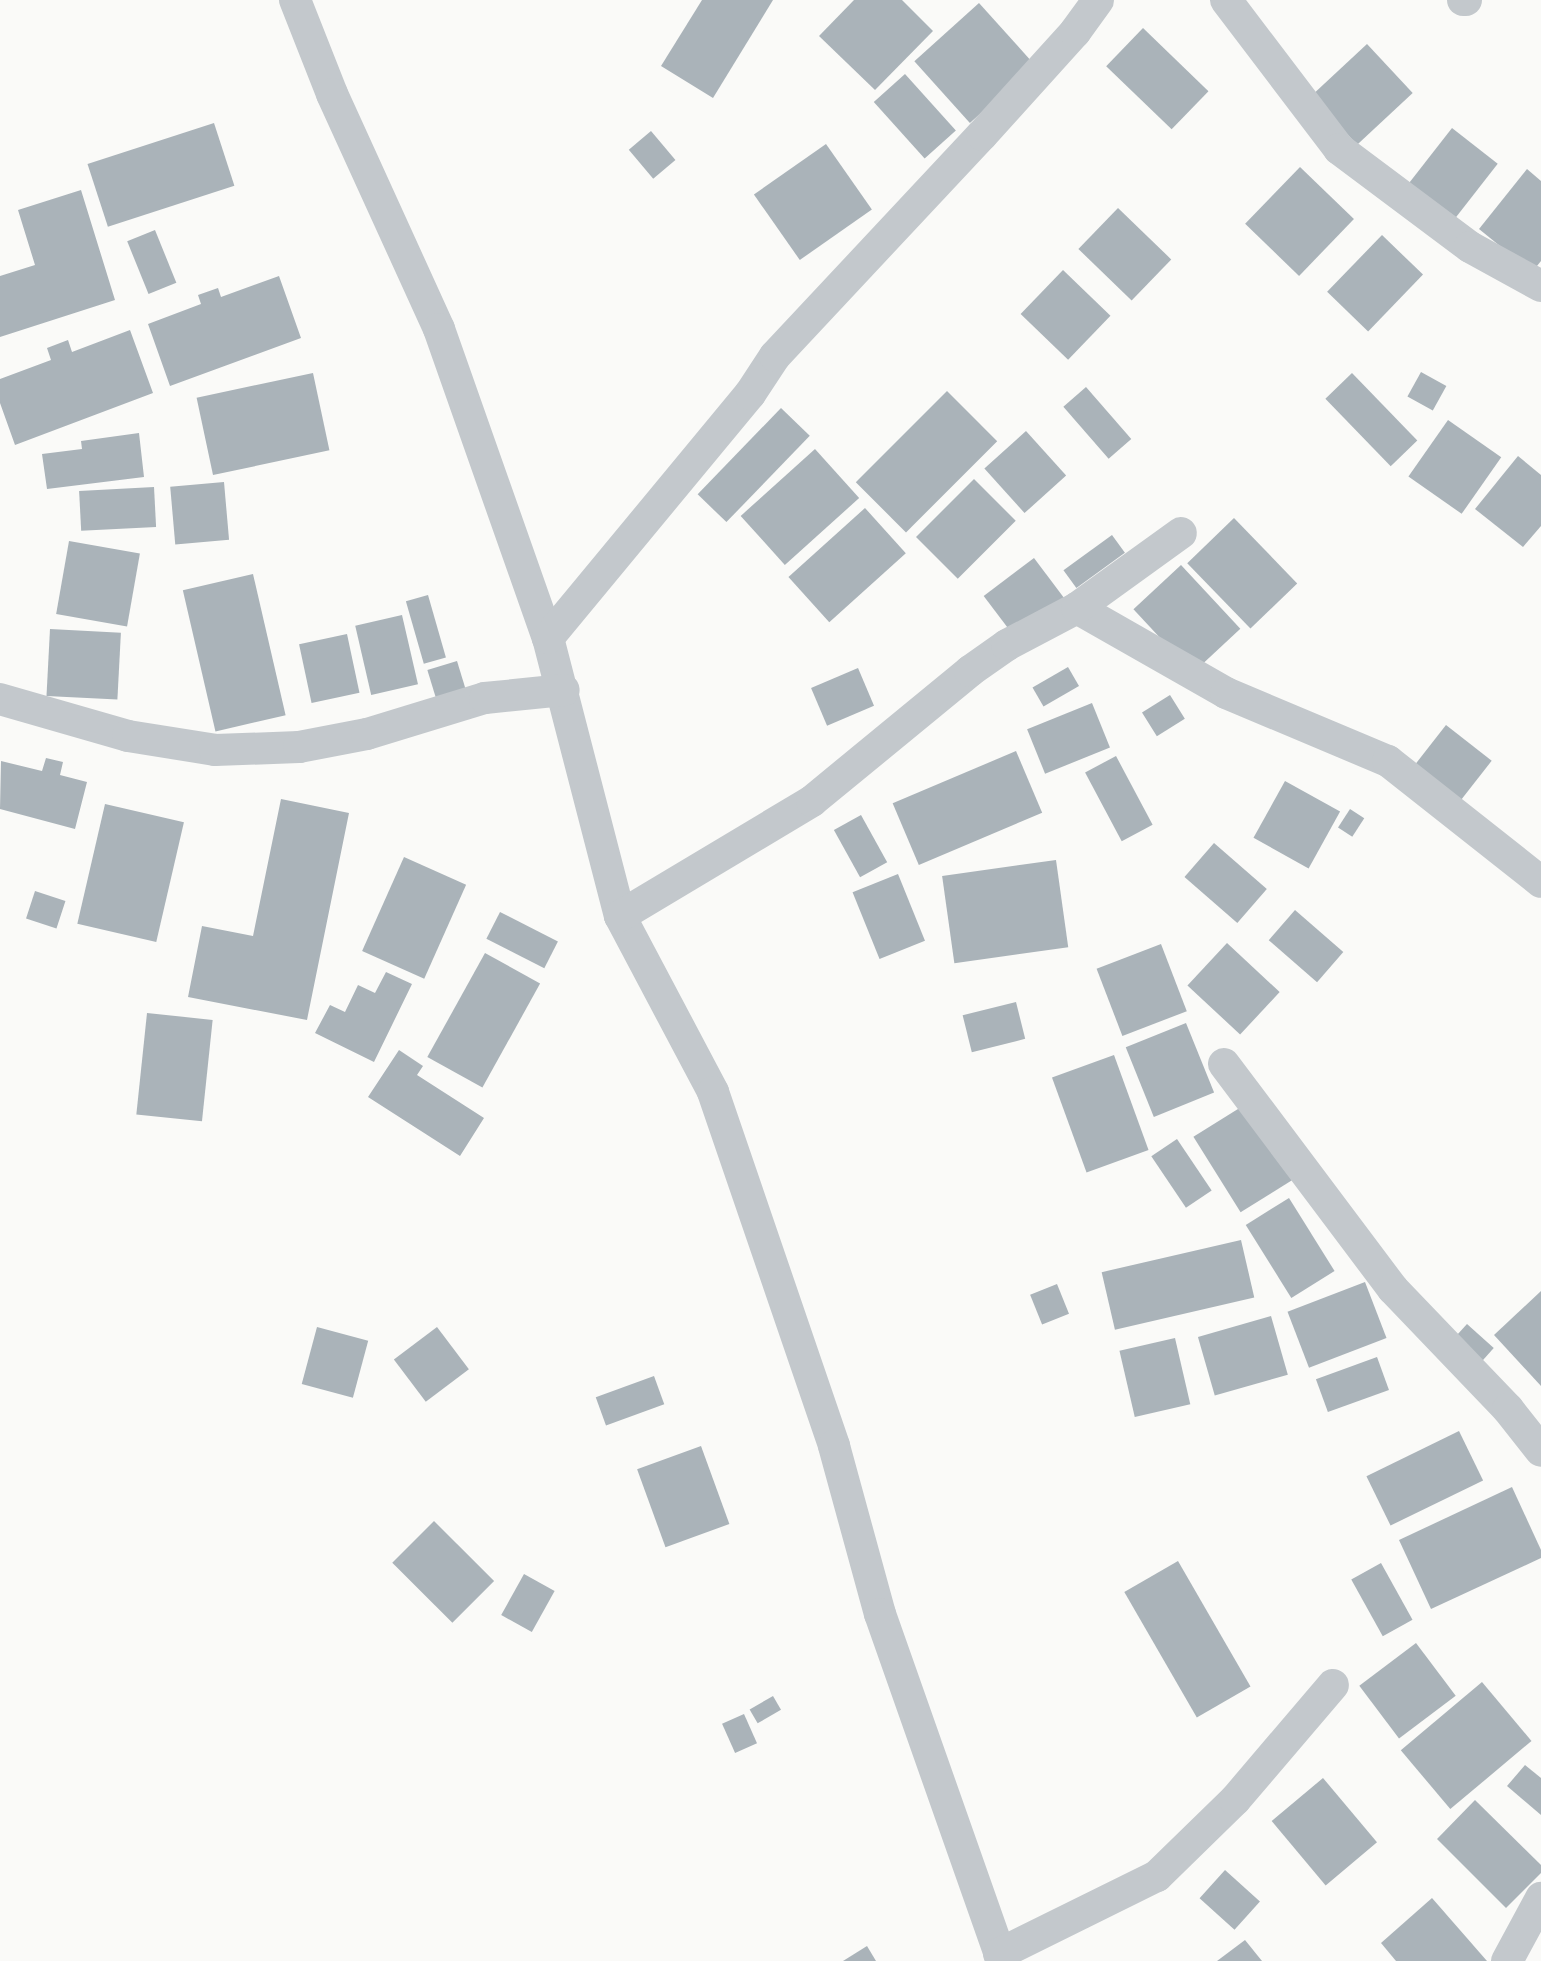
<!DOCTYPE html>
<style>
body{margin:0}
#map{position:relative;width:1541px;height:1961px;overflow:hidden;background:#fafaf8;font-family:Overpass,sans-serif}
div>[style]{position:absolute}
.building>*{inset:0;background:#aab3b9;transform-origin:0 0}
.street>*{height:32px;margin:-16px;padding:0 16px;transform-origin:16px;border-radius:16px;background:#c3c8cc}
span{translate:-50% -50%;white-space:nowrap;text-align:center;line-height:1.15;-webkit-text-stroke:8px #fff;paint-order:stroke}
</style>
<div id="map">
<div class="building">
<i style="clip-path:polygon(702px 0,773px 0,713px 98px,661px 66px)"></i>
<i style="clip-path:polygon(854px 0,902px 0,933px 31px,875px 90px,819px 36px)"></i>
<i style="left:979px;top:3px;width:83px;height:87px;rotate:48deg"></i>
<i style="left:1143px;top:28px;width:91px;height:53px;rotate:44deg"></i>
<i style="left:1367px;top:44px;width:67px;height:76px;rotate:47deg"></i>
<i style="left:905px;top:74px;width:76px;height:42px;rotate:48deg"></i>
<i style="left:214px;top:123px;width:66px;height:133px;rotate:72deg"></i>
<i style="left:1452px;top:128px;width:58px;height:77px;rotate:38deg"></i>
<i style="left:651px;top:131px;width:38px;height:29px;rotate:50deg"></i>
<i style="left:826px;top:144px;width:80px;height:88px;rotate:55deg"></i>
<i style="left:1300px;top:167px;width:75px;height:79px;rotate:44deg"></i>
<i style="clip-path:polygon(1527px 169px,1541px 181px,1541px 261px,1532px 272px,1479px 229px)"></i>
<i style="clip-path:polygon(81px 190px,115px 300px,0 337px,0 276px,35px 265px,18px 210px)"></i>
<i style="left:1118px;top:208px;width:74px;height:57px;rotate:44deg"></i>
<i style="left:155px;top:230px;width:57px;height:30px;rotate:68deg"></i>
<i style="left:1382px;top:235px;width:57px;height:79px;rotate:44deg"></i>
<i style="left:1063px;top:270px;width:66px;height:61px;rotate:44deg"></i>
<i style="clip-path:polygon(279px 276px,301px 338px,170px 386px,148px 324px,201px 304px,198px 295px,218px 288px,221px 297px)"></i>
<i style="clip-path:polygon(130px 330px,153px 393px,15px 445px,0 403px,0 379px,51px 360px,47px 348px,68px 340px,72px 352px)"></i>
<i style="left:1421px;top:372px;width:29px;height:28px;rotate:29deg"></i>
<i style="left:313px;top:373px;width:79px;height:119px;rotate:78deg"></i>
<i style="left:1352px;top:373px;width:94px;height:37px;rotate:46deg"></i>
<i style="left:1086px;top:387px;width:69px;height:30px;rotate:49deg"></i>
<i style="left:947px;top:391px;width:71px;height:129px;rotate:45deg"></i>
<i style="left:781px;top:408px;width:40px;height:120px;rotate:44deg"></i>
<i style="left:1448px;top:420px;width:65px;height:69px;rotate:35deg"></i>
<i style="left:1026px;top:431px;width:60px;height:56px;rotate:48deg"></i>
<i style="clip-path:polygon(139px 433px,144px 477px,47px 489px,42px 454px,82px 449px,81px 441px)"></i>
<i style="left:815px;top:449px;width:66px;height:100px;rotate:48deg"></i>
<i style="clip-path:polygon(1518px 456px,1541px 475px,1541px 526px,1523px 547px,1475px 509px)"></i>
<i style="left:974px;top:479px;width:59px;height:82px;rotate:45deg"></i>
<i style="left:224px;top:482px;width:58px;height:54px;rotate:85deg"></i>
<i style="left:154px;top:487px;width:40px;height:75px;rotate:87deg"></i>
<i style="left:865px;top:508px;width:61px;height:103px;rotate:48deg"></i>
<i style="left:1234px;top:518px;width:91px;height:65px;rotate:46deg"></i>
<i style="left:1112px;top:535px;width:22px;height:60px;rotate:54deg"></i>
<i style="left:69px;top:541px;width:72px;height:74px;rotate:10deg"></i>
<i style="left:1034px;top:558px;width:50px;height:63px;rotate:53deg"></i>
<i style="left:1181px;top:565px;width:87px;height:65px;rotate:47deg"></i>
<i style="left:253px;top:574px;width:145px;height:72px;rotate:77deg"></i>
<i style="left:428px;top:595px;width:65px;height:23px;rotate:74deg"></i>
<i style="left:402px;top:615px;width:71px;height:48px;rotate:77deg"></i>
<i style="left:50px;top:629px;width:71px;height:67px;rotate:3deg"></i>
<i style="left:347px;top:634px;width:60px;height:49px;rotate:78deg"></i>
<i style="left:457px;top:661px;width:34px;height:31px;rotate:73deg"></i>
<i style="left:1068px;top:667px;width:22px;height:41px;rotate:60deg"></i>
<i style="left:858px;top:668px;width:41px;height:51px;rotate:67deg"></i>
<i style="left:1170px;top:695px;width:28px;height:33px;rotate:58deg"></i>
<i style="left:1092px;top:703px;width:48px;height:70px;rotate:68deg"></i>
<i style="left:1446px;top:725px;width:58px;height:61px;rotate:38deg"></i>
<i style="left:1016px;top:751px;width:67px;height:134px;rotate:67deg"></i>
<i style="left:1116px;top:756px;width:78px;height:35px;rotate:62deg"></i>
<i style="clip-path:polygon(46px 758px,63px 762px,60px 775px,87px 782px,75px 829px,0 809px,1px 761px,42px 771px)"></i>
<i style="left:1285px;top:781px;width:63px;height:65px;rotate:29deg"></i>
<i style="clip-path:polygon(281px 799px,349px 813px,307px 1020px,188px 997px,202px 926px,253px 936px)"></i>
<i style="left:105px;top:804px;width:81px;height:123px;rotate:13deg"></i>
<i style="left:1350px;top:809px;width:17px;height:22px;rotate:33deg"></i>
<i style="left:861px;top:815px;width:54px;height:31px;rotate:61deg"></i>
<i style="left:1214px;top:843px;width:70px;height:45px;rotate:41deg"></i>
<i style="left:404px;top:857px;width:68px;height:103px;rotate:24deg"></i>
<i style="left:1056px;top:860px;width:88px;height:115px;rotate:82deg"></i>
<i style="left:898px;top:874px;width:72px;height:49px;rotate:68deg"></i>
<i style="left:35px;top:891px;width:32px;height:29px;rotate:18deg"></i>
<i style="left:1295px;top:910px;width:64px;height:40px;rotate:41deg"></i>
<i style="left:500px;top:912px;width:65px;height:30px;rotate:27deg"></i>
<i style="left:1227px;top:943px;width:72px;height:58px;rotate:43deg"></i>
<i style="left:1161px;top:944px;width:72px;height:69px;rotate:69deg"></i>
<i style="left:485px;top:953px;width:63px;height:119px;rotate:29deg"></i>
<i style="clip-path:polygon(386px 972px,412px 984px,374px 1062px,315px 1033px,330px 1005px,345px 1012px,358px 985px,375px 993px)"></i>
<i style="left:1016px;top:1002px;width:38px;height:55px;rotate:76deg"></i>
<i style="left:147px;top:1013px;width:66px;height:102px;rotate:6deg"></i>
<i style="left:1186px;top:1023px;width:75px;height:65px;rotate:68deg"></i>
<i style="clip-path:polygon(399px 1050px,423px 1066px,417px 1075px,484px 1118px,460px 1156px,368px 1097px)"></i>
<i style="left:1114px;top:1055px;width:101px;height:66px;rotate:70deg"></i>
<i style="left:1246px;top:1104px;width:89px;height:62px;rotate:58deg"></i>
<i style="left:1177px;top:1139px;width:62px;height:31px;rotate:56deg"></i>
<i style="left:1289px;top:1198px;width:86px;height:51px;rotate:58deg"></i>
<i style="left:1241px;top:1240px;width:59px;height:143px;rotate:77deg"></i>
<i style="left:1365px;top:1282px;width:60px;height:83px;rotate:69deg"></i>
<i style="left:1057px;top:1284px;width:32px;height:29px;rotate:68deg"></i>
<i style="clip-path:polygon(1541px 1291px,1541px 1386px,1494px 1335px)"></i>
<i style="left:1271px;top:1316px;width:61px;height:76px;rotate:74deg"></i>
<i style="left:1467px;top:1324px;width:36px;height:22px;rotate:42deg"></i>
<i style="left:317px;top:1327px;width:53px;height:59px;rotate:15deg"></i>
<i style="left:437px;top:1327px;width:53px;height:54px;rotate:53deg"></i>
<i style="left:1175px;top:1338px;width:68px;height:57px;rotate:77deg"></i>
<i style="left:1377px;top:1357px;width:35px;height:65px;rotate:70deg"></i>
<i style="left:654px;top:1376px;width:30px;height:62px;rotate:70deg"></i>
<i style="left:1459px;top:1431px;width:55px;height:103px;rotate:64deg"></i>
<i style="left:701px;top:1446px;width:83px;height:68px;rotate:70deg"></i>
<i style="clip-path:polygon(1512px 1487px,1541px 1550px,1541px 1558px,1431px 1609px,1399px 1540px)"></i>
<i style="left:434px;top:1521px;width:85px;height:59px;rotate:45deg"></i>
<i style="left:1178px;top:1561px;width:145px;height:62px;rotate:60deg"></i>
<i style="left:1381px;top:1563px;width:65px;height:34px;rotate:61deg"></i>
<i style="left:524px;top:1574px;width:35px;height:47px;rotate:29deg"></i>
<i style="left:1416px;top:1643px;width:66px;height:71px;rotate:53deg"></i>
<i style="left:1482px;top:1682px;width:77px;height:106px;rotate:50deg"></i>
<i style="left:773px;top:1696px;width:16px;height:27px;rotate:60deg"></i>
<i style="left:744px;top:1714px;width:32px;height:24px;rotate:66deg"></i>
<i style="clip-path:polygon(1525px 1765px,1541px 1778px,1541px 1815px,1507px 1786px)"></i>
<i style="left:1323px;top:1778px;width:84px;height:67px;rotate:50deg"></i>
<i style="clip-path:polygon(1475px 1800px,1541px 1865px,1541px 1873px,1506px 1908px,1437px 1839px)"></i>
<i style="left:1225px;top:1870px;width:47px;height:38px;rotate:42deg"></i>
<i style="clip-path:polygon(1432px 1898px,1487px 1961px,1396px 1961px,1381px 1943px)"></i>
<i style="clip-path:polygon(1245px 1940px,1262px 1961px,1217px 1961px)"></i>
<i style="clip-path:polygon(867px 1946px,876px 1961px,843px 1961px)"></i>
</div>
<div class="street">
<i style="left:295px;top:0;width:101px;rotate:68.5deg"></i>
<i style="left:332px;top:94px;width:258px;rotate:65.5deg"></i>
<i style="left:439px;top:329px;width:328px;rotate:70.6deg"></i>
<i style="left:548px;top:638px;width:287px;rotate:75.5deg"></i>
<i style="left:620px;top:916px;width:199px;rotate:62.1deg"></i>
<i style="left:713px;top:1092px;width:374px;rotate:71.1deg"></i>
<i style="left:834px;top:1446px;width:174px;rotate:74.7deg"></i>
<i style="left:880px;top:1614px;width:368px;rotate:70.6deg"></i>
<i style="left:1226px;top:0;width:187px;rotate:52.8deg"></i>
<i style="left:1339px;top:149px;width:164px;rotate:36.8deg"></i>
<i style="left:1470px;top:247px;width:81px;rotate:28.8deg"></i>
<i style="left:1463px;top:0;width:3px"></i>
<i style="left:1077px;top:608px;width:172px;rotate:29.7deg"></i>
<i style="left:1226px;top:693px;width:176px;rotate:22.8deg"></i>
<i style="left:1388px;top:761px;width:195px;rotate:38.3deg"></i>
<i style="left:548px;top:638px;width:317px;rotate:-50.4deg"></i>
<i style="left:750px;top:394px;width:45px;rotate:-56.7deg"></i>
<i style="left:775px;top:356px;width:303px;rotate:-46.9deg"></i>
<i style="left:982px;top:135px;width:139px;rotate:-47.9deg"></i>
<i style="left:1075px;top:32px;width:39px;rotate:-54deg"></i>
<i style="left:0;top:699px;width:133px;rotate:16.1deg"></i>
<i style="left:128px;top:736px;width:88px;rotate:9.1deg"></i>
<i style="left:215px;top:750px;width:84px;rotate:-2deg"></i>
<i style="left:299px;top:747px;width:69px;rotate:-10.8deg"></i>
<i style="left:367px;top:734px;width:123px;rotate:-17deg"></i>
<i style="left:485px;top:698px;width:79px;rotate:-5.8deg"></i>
<i style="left:620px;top:916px;width:224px;rotate:-30.9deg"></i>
<i style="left:812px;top:801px;width:205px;rotate:-39.4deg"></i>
<i style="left:970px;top:671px;width:45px;rotate:-35.1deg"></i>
<i style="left:1007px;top:645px;width:79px;rotate:-27.9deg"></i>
<i style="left:1077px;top:608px;width:128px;rotate:-35.8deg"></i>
<i style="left:1224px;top:1064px;width:281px;rotate:53.1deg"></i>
<i style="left:1393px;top:1289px;width:166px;rotate:46.2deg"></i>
<i style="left:1508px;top:1409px;width:53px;rotate:51.8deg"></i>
<i style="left:999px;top:1954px;width:176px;rotate:-26.3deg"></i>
<i style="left:1157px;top:1876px;width:109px;rotate:-44.3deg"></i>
<i style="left:1235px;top:1800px;width:151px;rotate:-49.6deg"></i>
<i style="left:1507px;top:1961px;width:72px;rotate:-61.6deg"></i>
</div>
</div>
